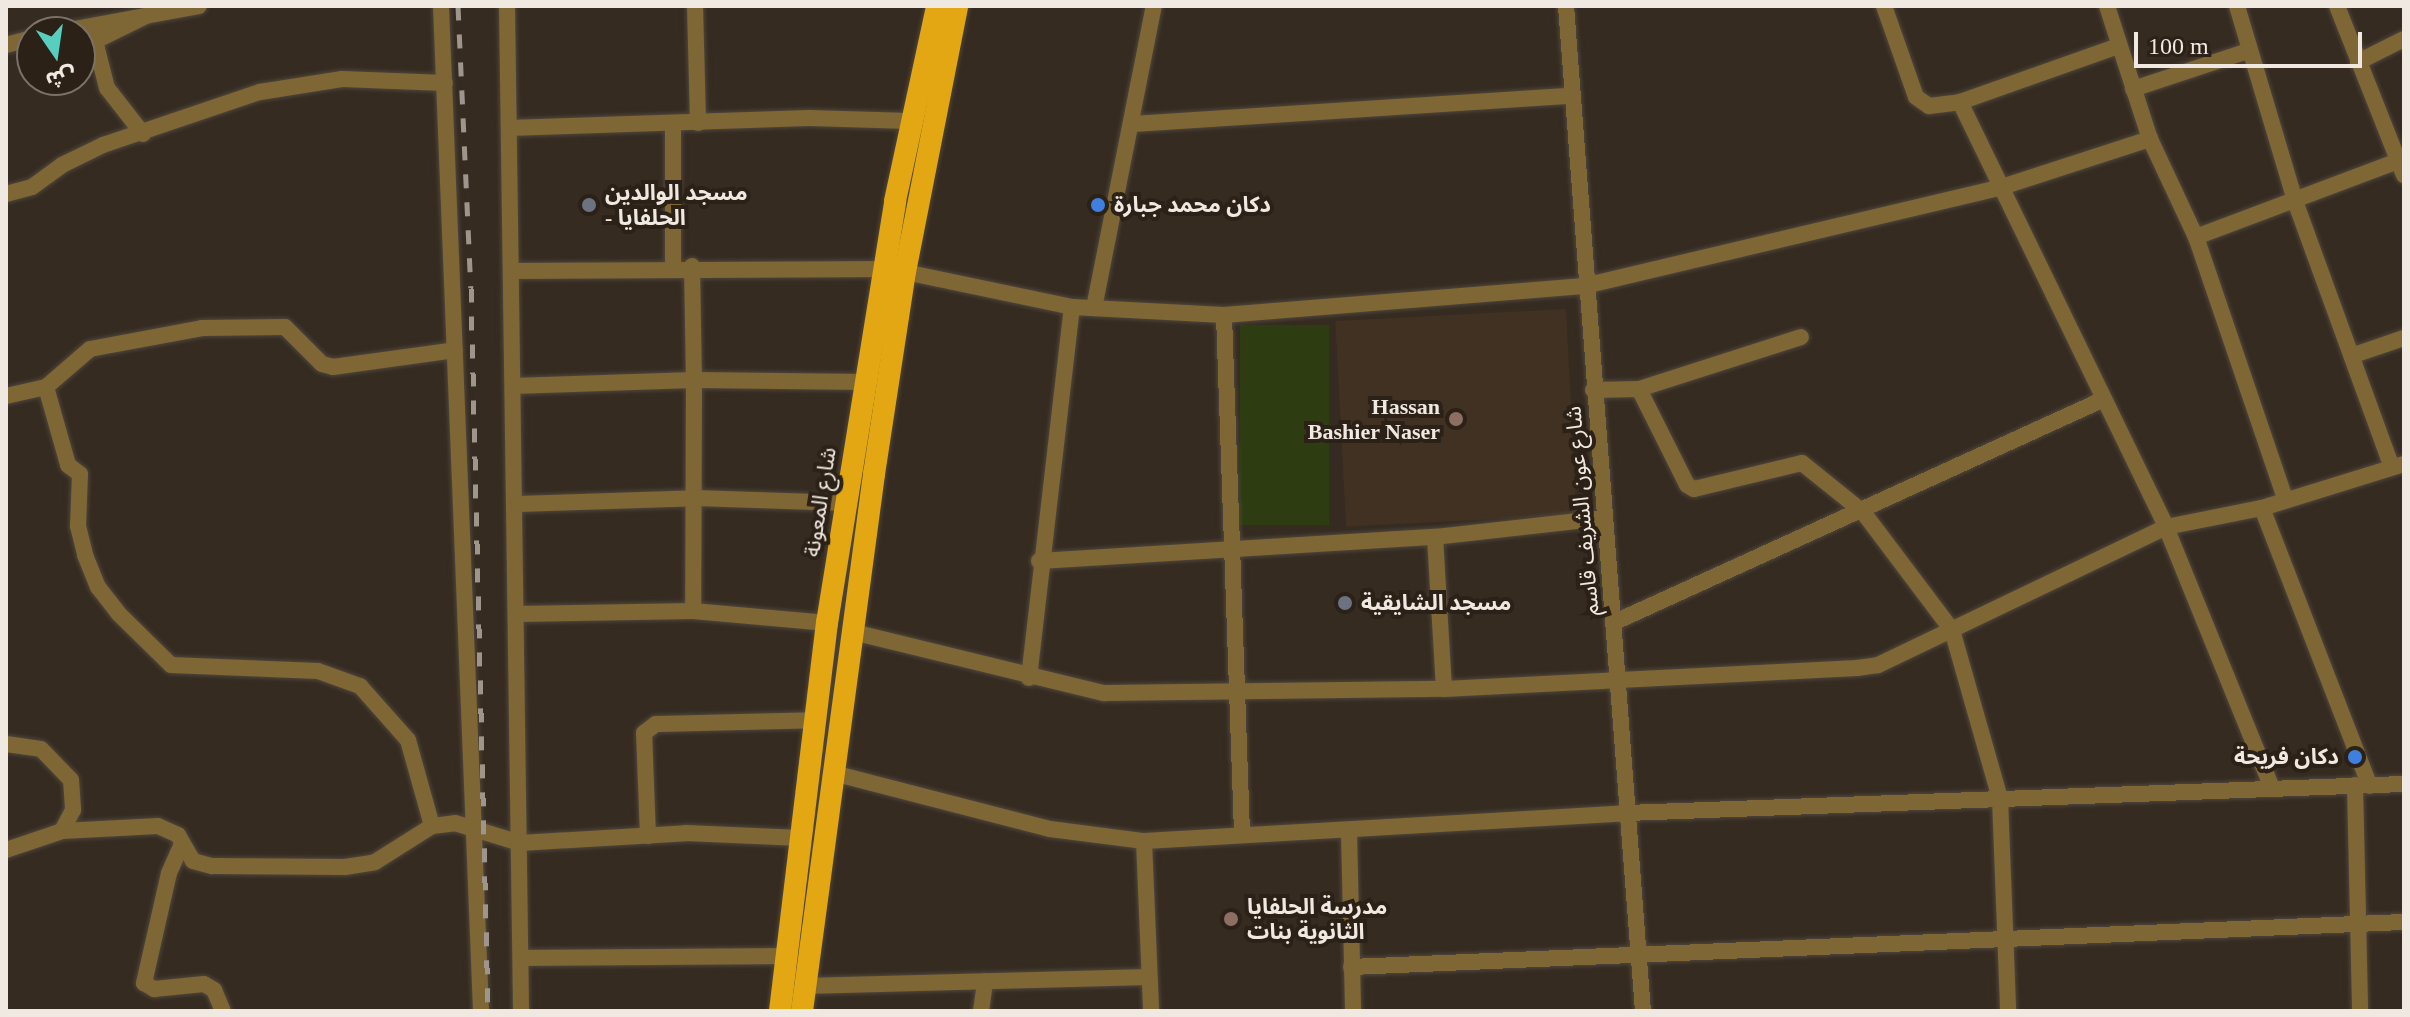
<!DOCTYPE html>
<meta charset="utf-8">
<style>
body{margin:0}
#map{position:relative;width:2410px;height:1017px;overflow:hidden;background:#352b21;font-family:"Times New Roman","Noto Sans Arabic",serif}
div>[style]{position:absolute}
.built>*{inset:0;background:#403122;transform-origin:0 0}
.green>*{inset:0;background:#2d3d11;transform-origin:0 0}
.roads{filter:drop-shadow(0 0 2px #4f463c) drop-shadow(0 0 2px #4f463c)}
.minor>*{height:16px;margin:-8px;padding:0 8px;transform-origin:8px;border-radius:8px;background:#7f6635}
.trunk>*{height:22px;margin:-11px;padding:0 11px;transform-origin:11px;border-radius:11px;background:#e2a712}
.rail>*{height:5px;margin-top:-2.5px;transform-origin:0;background:repeating-linear-gradient(90deg,#9e958d 0 14px,transparent 0 28px)}
.dots>*{width:22px;height:22px;translate:-50% -50%;box-sizing:border-box;border:4px solid #2b2117;border-radius:50%}
span{translate:-50% -50%;white-space:nowrap;text-align:center;line-height:1.15;-webkit-text-stroke:8px #2b2117;paint-order:stroke}
.poi-label{font-size:22px;color:#f0e9e2;font-weight:700}
.left{translate:0 -50%;text-align:left}
.right{translate:-100% -50%;text-align:right}
.street-label{font-size:22px;color:#f0e9e2}
.frame{position:absolute;inset:0;border:8px solid #f0e9e2;pointer-events:none}
.north{position:absolute;left:16px;top:16px;width:80px;height:80px;box-sizing:border-box;background:#2b2117;border:2px solid #7a7168;border-radius:50%;rotate:167deg;font-size:22px;font-weight:700;line-height:32px;text-align:center;color:#f0e9e2}
.north::after{content:'';display:block;margin:auto;width:28px;height:36px;background:#58cec0;clip-path:polygon(50% 0,100% 100%,50% 72%,0 100%)}
.scale{position:absolute;left:2134px;top:32px;width:228px;height:36px;box-sizing:border-box;border:4px solid #f0e9e2;border-top:0;padding-left:10px;font-size:24px;line-height:28px;white-space:nowrap;color:#f0e9e2;-webkit-text-stroke:6px #2b2117;paint-order:stroke}
</style>
<div id="map">
<div class="built">
<i style="left:1566px;top:309px;width:206px;height:231px;rotate:87deg"></i>
</div>
<div class="green">
<i style="left:1329px;top:325px;width:200px;height:89px;rotate:90deg"></i>
</div>
<div class="roads">
<div class="minor">
<i style="left:441px;top:6px;width:1006px;rotate:87.72deg"></i>
<i style="left:507px;top:6px;width:1005px;rotate:89.2deg"></i>
<i style="left:695px;top:6px;width:117px;rotate:88.5deg"></i>
<i style="left:1566px;top:6px;width:1008px;rotate:85.62deg"></i>
<i style="left:1884px;top:6px;width:96px;rotate:70.6deg"></i>
<i style="left:1916px;top:97px;width:16px;rotate:35deg"></i>
<i style="left:1929px;top:106px;width:31px;rotate:-7deg"></i>
<i style="left:1960px;top:102px;width:168px;rotate:-19.5deg"></i>
<i style="left:2107px;top:6px;width:140px;rotate:72.1deg"></i>
<i style="left:2150px;top:139px;width:108px;rotate:64.9deg"></i>
<i style="left:2196px;top:237px;width:277px;rotate:71.2deg"></i>
<i style="left:2237px;top:6px;width:203px;rotate:73.4deg"></i>
<i style="left:2295px;top:201px;width:283px;rotate:70deg"></i>
<i style="left:2337px;top:6px;width:182px;rotate:68.4deg"></i>
<i style="left:58px;top:32px;width:143px;rotate:-10.4deg"></i>
<i style="left:6px;top:45px;width:27px;rotate:-15deg"></i>
<i style="left:2358px;top:62px;width:51px;rotate:-26.6deg"></i>
<i style="left:2133px;top:89px;width:121px;rotate:-18.3deg"></i>
<i style="left:1960px;top:102px;width:472px;rotate:64.1deg"></i>
<i style="left:2166px;top:527px;width:282px;rotate:67.9deg"></i>
<i style="left:1133px;top:124px;width:438px;rotate:-3.7deg"></i>
<i style="left:509px;top:128px;width:300px;rotate:-1.9deg"></i>
<i style="left:809px;top:118px;width:101px;rotate:1.7deg"></i>
<i style="left:143px;top:134px;width:58px;rotate:-128deg"></i>
<i style="left:107px;top:88px;width:49px;rotate:-104.3deg"></i>
<i style="left:95px;top:41px;width:68px;rotate:-26.2deg"></i>
<i style="left:6px;top:194px;width:27px;rotate:-15deg"></i>
<i style="left:32px;top:187px;width:37px;rotate:-36deg"></i>
<i style="left:62px;top:165px;width:46px;rotate:-26deg"></i>
<i style="left:103px;top:145px;width:166px;rotate:-18.7deg"></i>
<i style="left:260px;top:92px;width:83px;rotate:-9deg"></i>
<i style="left:342px;top:79px;width:103px;rotate:2.2deg"></i>
<i style="left:2196px;top:237px;width:222px;rotate:-20.6deg"></i>
<i style="left:673px;top:266px;width:141px;rotate:-90deg"></i>
<i style="left:692px;top:266px;width:114px;rotate:89deg"></i>
<i style="left:694px;top:380px;width:171px;rotate:0.7deg"></i>
<i style="left:513px;top:271px;width:371px;rotate:-0.3deg"></i>
<i style="left:905px;top:272px;width:171px;rotate:11.8deg"></i>
<i style="left:1072px;top:307px;width:152px;rotate:3deg"></i>
<i style="left:1224px;top:315px;width:361px;rotate:-4.6deg"></i>
<i style="left:1584px;top:286px;width:426px;rotate:-13.3deg"></i>
<i style="left:1999px;top:188px;width:159px;rotate:-18deg"></i>
<i style="left:1094px;top:308px;width:308px;rotate:-78.8deg"></i>
<i style="left:1224px;top:315px;width:519px;rotate:88.01deg"></i>
<i style="left:2354px;top:355px;width:53px;rotate:-18.8deg"></i>
<i style="left:513px;top:386px;width:181px;rotate:-1.9deg"></i>
<i style="left:694px;top:380px;width:231px;rotate:90.2deg"></i>
<i style="left:46px;top:387px;width:81px;rotate:74.2deg"></i>
<i style="left:68px;top:465px;width:15px;rotate:37deg"></i>
<i style="left:80px;top:474px;width:52px;rotate:92.2deg"></i>
<i style="left:78px;top:526px;width:30px;rotate:76deg"></i>
<i style="left:85px;top:555px;width:35px;rotate:68deg"></i>
<i style="left:98px;top:587px;width:33px;rotate:52deg"></i>
<i style="left:118px;top:613px;width:74px;rotate:44.5deg"></i>
<i style="left:171px;top:665px;width:147px;rotate:2.3deg"></i>
<i style="left:318px;top:671px;width:45px;rotate:19.7deg"></i>
<i style="left:360px;top:686px;width:72px;rotate:48.4deg"></i>
<i style="left:408px;top:740px;width:89px;rotate:74.4deg"></i>
<i style="left:1639px;top:389px;width:107px;rotate:63.4deg"></i>
<i style="left:1687px;top:485px;width:8px;rotate:30deg"></i>
<i style="left:1694px;top:489px;width:111px;rotate:-13.5deg"></i>
<i style="left:1802px;top:463px;width:78px;rotate:38.8deg"></i>
<i style="left:1863px;top:512px;width:148px;rotate:53deg"></i>
<i style="left:1952px;top:630px;width:175px;rotate:74.1deg"></i>
<i style="left:2000px;top:798px;width:213px;rotate:87.8deg"></i>
<i style="left:1593px;top:390px;width:46px;rotate:-1.2deg"></i>
<i style="left:1639px;top:389px;width:170px;rotate:-17.8deg"></i>
<i style="left:6px;top:396px;width:41px;rotate:-12.7deg"></i>
<i style="left:46px;top:387px;width:58px;rotate:-40.8deg"></i>
<i style="left:90px;top:349px;width:114px;rotate:-10.6deg"></i>
<i style="left:202px;top:328px;width:83px;rotate:-0.7deg"></i>
<i style="left:285px;top:327px;width:52px;rotate:45deg"></i>
<i style="left:322px;top:364px;width:11px;rotate:15deg"></i>
<i style="left:333px;top:367px;width:123px;rotate:-7.9deg"></i>
<i style="left:518px;top:504px;width:177px;rotate:-1.9deg"></i>
<i style="left:695px;top:498px;width:151px;rotate:1.9deg"></i>
<i style="left:2262px;top:508px;width:298px;rotate:68.8deg"></i>
<i style="left:1435px;top:537px;width:152px;rotate:86.6deg"></i>
<i style="left:1039px;top:561px;width:397px;rotate:-3.5deg"></i>
<i style="left:1435px;top:537px;width:170px;rotate:-6.4deg"></i>
<i style="left:517px;top:614px;width:176px;rotate:-1deg"></i>
<i style="left:693px;top:611px;width:135px;rotate:5.1deg"></i>
<i style="left:1615px;top:622px;width:537px;rotate:-24.51deg"></i>
<i style="left:853px;top:632px;width:258px;rotate:13.7deg"></i>
<i style="left:1104px;top:693px;width:340px;rotate:-0.7deg"></i>
<i style="left:1444px;top:689px;width:414px;rotate:-2.9deg"></i>
<i style="left:1857px;top:668px;width:21px;rotate:-8deg"></i>
<i style="left:1878px;top:665px;width:319px;rotate:-25.6deg"></i>
<i style="left:2166px;top:527px;width:98px;rotate:-11.2deg"></i>
<i style="left:2262px;top:508px;width:149px;rotate:-17.2deg"></i>
<i style="left:1029px;top:678px;width:373px;rotate:-83.4deg"></i>
<i style="left:6px;top:744px;width:35px;rotate:8deg"></i>
<i style="left:41px;top:749px;width:43px;rotate:45.9deg"></i>
<i style="left:71px;top:780px;width:30px;rotate:86deg"></i>
<i style="left:73px;top:810px;width:24px;rotate:118deg"></i>
<i style="left:833px;top:773px;width:224px;rotate:14.5deg"></i>
<i style="left:1050px;top:829px;width:95px;rotate:7.3deg"></i>
<i style="left:1144px;top:841px;width:484px;rotate:-3.3deg"></i>
<i style="left:1627px;top:813px;width:778px;rotate:-2.14deg"></i>
<i style="left:2355px;top:785px;width:226px;rotate:88.7deg"></i>
<i style="left:1349px;top:831px;width:180px;rotate:88.7deg"></i>
<i style="left:648px;top:836px;width:103px;rotate:-92.2deg"></i>
<i style="left:644px;top:733px;width:15px;rotate:-37deg"></i>
<i style="left:656px;top:724px;width:160px;rotate:-1.4deg"></i>
<i style="left:1144px;top:841px;width:170px;rotate:87.6deg"></i>
<i style="left:181px;top:846px;width:30px;rotate:114deg"></i>
<i style="left:169px;top:873px;width:113px;rotate:102.8deg"></i>
<i style="left:144px;top:983px;width:12px;rotate:31deg"></i>
<i style="left:154px;top:989px;width:50px;rotate:-5.7deg"></i>
<i style="left:204px;top:984px;width:12px;rotate:31deg"></i>
<i style="left:214px;top:990px;width:23px;rotate:67deg"></i>
<i style="left:6px;top:850px;width:59px;rotate:-18.7deg"></i>
<i style="left:62px;top:831px;width:96px;rotate:-3deg"></i>
<i style="left:158px;top:826px;width:22px;rotate:24deg"></i>
<i style="left:178px;top:835px;width:30px;rotate:60deg"></i>
<i style="left:193px;top:861px;width:20px;rotate:15deg"></i>
<i style="left:212px;top:866px;width:133px;rotate:0.4deg"></i>
<i style="left:345px;top:867px;width:30px;rotate:-9deg"></i>
<i style="left:375px;top:862px;width:67px;rotate:-32.3deg"></i>
<i style="left:432px;top:826px;width:23px;rotate:-7deg"></i>
<i style="left:455px;top:823px;width:68px;rotate:17.1deg"></i>
<i style="left:520px;top:843px;width:166px;rotate:-3.4deg"></i>
<i style="left:686px;top:833px;width:115px;rotate:2.5deg"></i>
<i style="left:521px;top:958px;width:266px;rotate:-0.4deg"></i>
<i style="left:1351px;top:967px;width:1054px;rotate:-2.45deg"></i>
<i style="left:804px;top:986px;width:345px;rotate:-1.5deg"></i>
<i style="left:981px;top:1011px;width:30px;rotate:-82deg"></i>
</div>
<div class="trunk">
<i style="left:780px;top:1011px;width:391px;rotate:-83.1deg"></i>
<i style="left:827px;top:623px;width:427px;rotate:-80.8deg"></i>
<i style="left:895px;top:201px;width:199px;rotate:-77.8deg"></i>
<i style="left:802px;top:1011px;width:542px;rotate:-82.36deg"></i>
<i style="left:874px;top:474px;width:204px;rotate:-81.3deg"></i>
<i style="left:905px;top:272px;width:271px;rotate:-78.9deg"></i>
</div>
</div>
<div class="rail">
<i style="left:458px;top:6px;width:282px;rotate:87.4deg"></i>
<i style="left:471px;top:288px;width:723px;rotate:88.65deg"></i>
</div>
<div class="dots">
<i style="left:589px;top:205px;background:#6b7280"></i>
<i style="left:1098px;top:205px;background:#3f7fe0"></i>
<i style="left:1456px;top:419px;background:#8d6e63"></i>
<i style="left:1345px;top:603px;background:#6b7280"></i>
<i style="left:2355px;top:757px;background:#3f7fe0"></i>
<i style="left:1231px;top:919px;background:#8d6e63"></i>
</div>
<div class="poi-label">
<span class="left" style="left:605px;top:205px">مسجد الوالدين<br>- الحلفايا</span>
<span class="left" style="left:1114px;top:205px">دكان محمد جبارة</span>
<span class="right" style="left:1440px;top:419px">Hassan<br>Bashier Naser</span>
<span class="left" style="left:1361px;top:603px">مسجد الشايقية</span>
<span class="right" style="left:2339px;top:757px">دكان فريحة</span>
<span class="left" style="left:1247px;top:919px">مدرسة الحلفايا<br>الثانوية بنات</span>
</div>
<div class="street-label">
<span style="left:820px;top:502px;rotate:-81deg">شارع المعونة</span>
<span style="left:1582px;top:511px;rotate:-95deg">شارع عون الشريف قاسم</span>
</div>
<div class="frame"></div>
<div class="north">ش</div>
<div class="scale">100 m</div>
</div>
